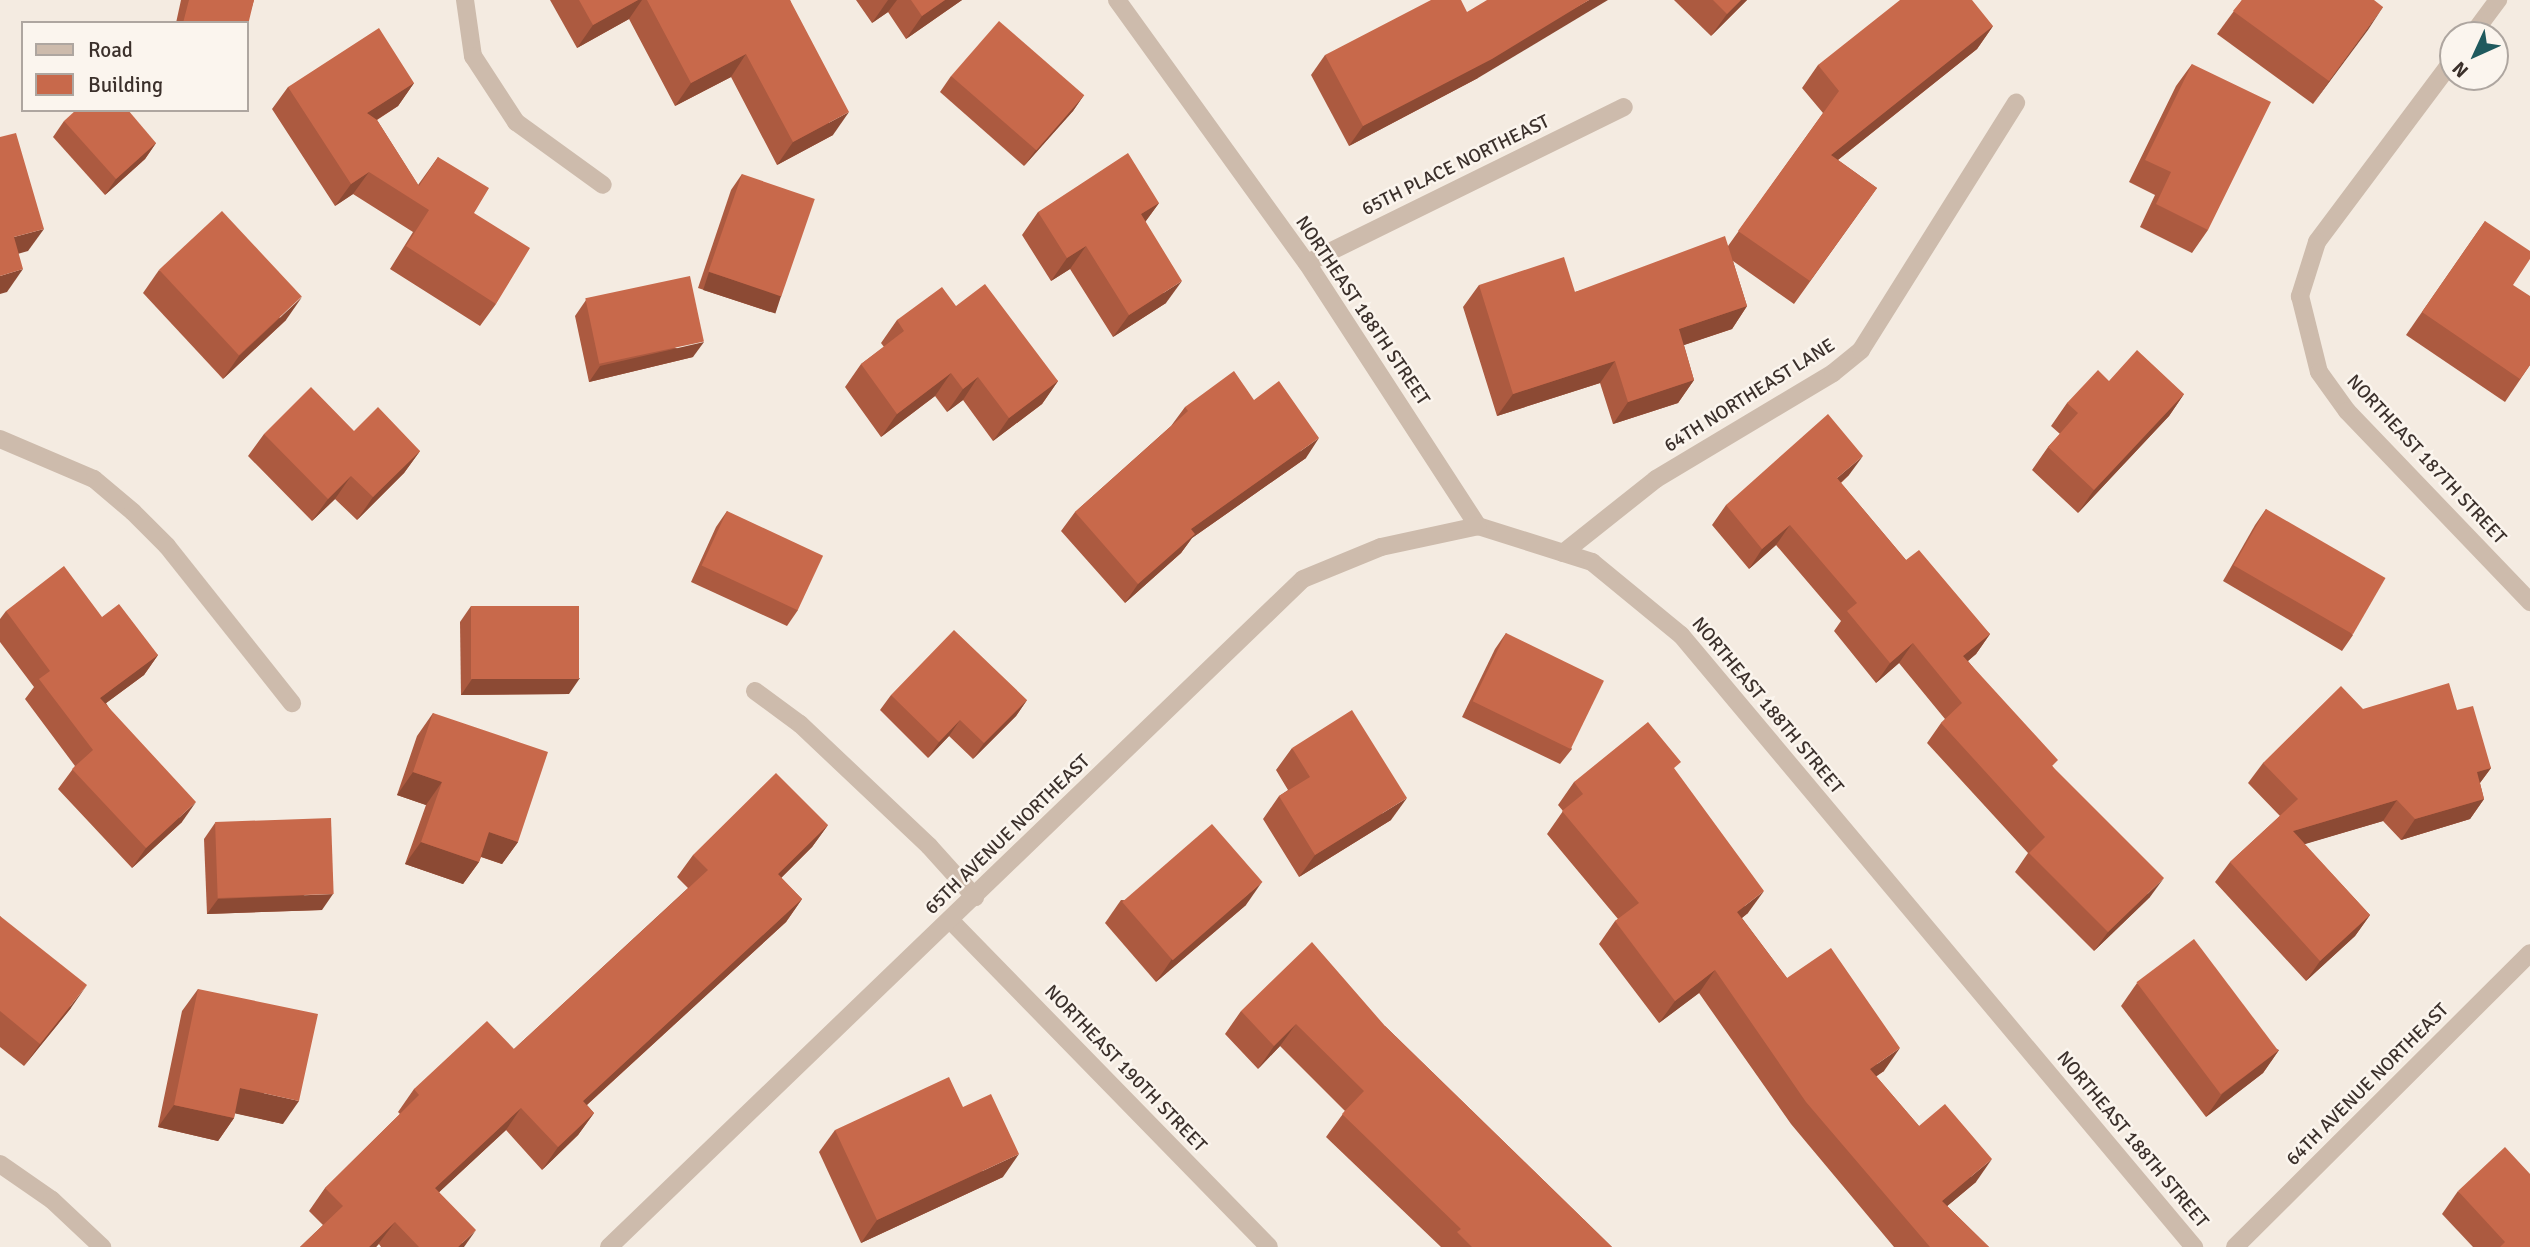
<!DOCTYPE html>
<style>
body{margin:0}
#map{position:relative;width:2530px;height:1247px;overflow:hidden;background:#f4ebe1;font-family:Signika,sans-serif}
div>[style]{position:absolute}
.minor>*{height:18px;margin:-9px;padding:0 9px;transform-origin:9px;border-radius:9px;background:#cdbbac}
.wall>*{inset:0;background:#ac5a40}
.shaded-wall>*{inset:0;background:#8c4a34;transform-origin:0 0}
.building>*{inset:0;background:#c8694b;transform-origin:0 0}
span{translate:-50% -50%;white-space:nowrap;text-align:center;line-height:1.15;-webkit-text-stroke:5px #fbf5ee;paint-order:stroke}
.street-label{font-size:19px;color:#3b302b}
.legend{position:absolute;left:21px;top:21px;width:228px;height:91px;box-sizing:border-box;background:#fbf5ee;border:2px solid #aea6a0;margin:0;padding:9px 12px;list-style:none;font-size:21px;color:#3b302b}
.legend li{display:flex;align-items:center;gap:14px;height:35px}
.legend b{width:35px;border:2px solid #aea6a0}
.north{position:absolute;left:2439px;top:21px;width:70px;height:70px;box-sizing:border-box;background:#fbf5ee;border:2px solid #aea6a0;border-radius:50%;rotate:225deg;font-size:19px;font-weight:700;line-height:28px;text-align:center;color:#3b302b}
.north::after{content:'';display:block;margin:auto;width:24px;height:32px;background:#1f5a5e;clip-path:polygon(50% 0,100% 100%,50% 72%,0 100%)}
</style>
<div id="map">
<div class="minor">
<i style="left:465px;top:0;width:57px;rotate:81.9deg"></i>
<i style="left:473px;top:56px;width:79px;rotate:56.9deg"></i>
<i style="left:516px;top:122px;width:107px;rotate:35.9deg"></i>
<i style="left:1117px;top:0;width:324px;rotate:54.2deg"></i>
<i style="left:1307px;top:263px;width:314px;rotate:57deg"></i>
<i style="left:1478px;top:526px;width:120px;rotate:17.5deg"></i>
<i style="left:1592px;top:562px;width:115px;rotate:39.4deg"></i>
<i style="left:1681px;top:635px;width:799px;rotate:50.03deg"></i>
<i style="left:2472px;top:35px;width:44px;rotate:-53.4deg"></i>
<i style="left:2453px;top:60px;width:227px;rotate:126.8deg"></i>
<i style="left:2317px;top:242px;width:57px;rotate:107.5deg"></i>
<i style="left:2300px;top:296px;width:78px;rotate:76deg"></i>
<i style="left:2319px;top:372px;width:48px;rotate:54.3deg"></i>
<i style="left:2347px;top:411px;width:265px;rotate:46.2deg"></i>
<i style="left:1307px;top:263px;width:353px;rotate:-26.2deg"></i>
<i style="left:0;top:439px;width:102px;rotate:23.1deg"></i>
<i style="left:94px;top:479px;width:51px;rotate:40.2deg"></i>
<i style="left:133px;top:512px;width:48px;rotate:45deg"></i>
<i style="left:167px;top:546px;width:201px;rotate:51.5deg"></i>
<i style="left:1563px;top:553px;width:119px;rotate:-38.5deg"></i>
<i style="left:1656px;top:479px;width:206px;rotate:-30.9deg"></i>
<i style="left:1833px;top:373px;width:36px;rotate:-39deg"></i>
<i style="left:1861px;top:350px;width:292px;rotate:-57.9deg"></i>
<i style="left:755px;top:691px;width:56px;rotate:36.3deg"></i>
<i style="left:800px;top:724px;width:178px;rotate:43.4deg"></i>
<i style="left:929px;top:846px;width:69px;rotate:48deg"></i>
<i style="left:951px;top:921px;width:455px;rotate:45.7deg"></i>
<i style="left:0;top:1164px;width:63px;rotate:34.7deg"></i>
<i style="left:52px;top:1200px;width:69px;rotate:43.2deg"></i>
<i style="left:609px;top:1247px;width:963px;rotate:-43.91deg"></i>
<i style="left:1303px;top:579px;width:84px;rotate:-22.3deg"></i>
<i style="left:1381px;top:547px;width:99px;rotate:-12.2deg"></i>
<i style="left:2235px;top:1247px;width:416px;rotate:-44.9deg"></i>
</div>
<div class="wall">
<i style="clip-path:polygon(181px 0,254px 0,247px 23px,176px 23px)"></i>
<i style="clip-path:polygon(550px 0,790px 0,833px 135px,777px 165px,731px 77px,675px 106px,629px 19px,577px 48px)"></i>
<i style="clip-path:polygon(856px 0,962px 0,906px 39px,888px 12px,872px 23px)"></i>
<i style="clip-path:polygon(1674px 0,1747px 0,1711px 36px)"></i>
<i style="clip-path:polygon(2242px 0,2383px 7px,2313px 104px,2217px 34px)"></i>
<i style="clip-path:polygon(1993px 26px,1977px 49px,1838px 160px,1877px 188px,1794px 304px,1733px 261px,1747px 306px,1732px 329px,1684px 345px,1694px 380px,1678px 403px,1613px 424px,1600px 383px,1497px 416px,1463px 307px,1479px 285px,1575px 292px,1728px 246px,1823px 113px,1802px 88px,1818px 65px)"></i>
<i style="clip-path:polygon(1325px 55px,1478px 78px,1349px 146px,1311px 75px)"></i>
<i style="clip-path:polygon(2192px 64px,2208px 230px,2192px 253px,2140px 227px,2155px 195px,2129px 182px,2176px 86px)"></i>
<i style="clip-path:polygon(951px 76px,1084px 95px,1073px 111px,1024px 166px,940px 92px)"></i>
<i style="clip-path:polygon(414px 83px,398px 106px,377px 120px,418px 185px,438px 157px,474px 213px,496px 304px,480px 326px,390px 269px,413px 232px,353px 194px,335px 206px,272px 109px,288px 87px)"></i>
<i style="clip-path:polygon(64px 121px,156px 143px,145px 159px,105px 195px,53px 137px)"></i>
<i style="clip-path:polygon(742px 174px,781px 296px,770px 312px,698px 288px,731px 190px)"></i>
<i style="clip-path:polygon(1159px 203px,1145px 222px,1166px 303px,1113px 337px,1070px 269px,1051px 281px,1022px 235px,1038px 212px)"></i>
<i style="clip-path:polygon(2485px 221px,2513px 285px,2530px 365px,2505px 402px,2406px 335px)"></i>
<i style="clip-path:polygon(159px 270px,286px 320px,223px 379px,143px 293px)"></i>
<i style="clip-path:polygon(586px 300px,693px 357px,589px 382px,575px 316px)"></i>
<i style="clip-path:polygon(956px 306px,1058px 381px,1042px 404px,993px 441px,963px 400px,947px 412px,935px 396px,881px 437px,845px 387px,861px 364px,884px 347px,881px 343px,897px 320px)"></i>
<i style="clip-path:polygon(2109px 381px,2184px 394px,2169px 416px,2078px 513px,2032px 470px,2048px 447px,2060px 434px,2051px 426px,2067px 403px)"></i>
<i style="clip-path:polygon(1254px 400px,1306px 458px,1192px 538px,1181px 553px,1125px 603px,1061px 531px,1075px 512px,1171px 426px,1185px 407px)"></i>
<i style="clip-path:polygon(354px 431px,420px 451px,404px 473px,357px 520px,335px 499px,312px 521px,248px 456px,264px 434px)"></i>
<i style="clip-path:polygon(1849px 475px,1841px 483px,1906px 560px,1990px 634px,1976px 654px,1968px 661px,2053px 767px,2150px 897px,2094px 951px,2015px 872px,2028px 853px,1927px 743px,1941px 723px,1945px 719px,1899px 663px,1876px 683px,1834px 631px,1841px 621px,1776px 545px,1749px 569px,1712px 525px,1726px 505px)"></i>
<i style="clip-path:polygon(2266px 509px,2353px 635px,2342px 651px,2223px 581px,2255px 525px)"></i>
<i style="clip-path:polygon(727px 511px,798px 610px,787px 626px,691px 582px,716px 527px)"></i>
<i style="clip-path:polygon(471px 606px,569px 694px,461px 695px,460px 622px)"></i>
<i style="clip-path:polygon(6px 611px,102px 617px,158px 655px,144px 675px,106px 703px,182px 822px,132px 868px,58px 789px,75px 766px,25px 699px,34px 687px,0 642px,0 619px)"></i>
<i style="clip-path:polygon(1506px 633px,1572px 749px,1560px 764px,1462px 717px,1495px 649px)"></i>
<i style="clip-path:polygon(891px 695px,1027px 700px,1016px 716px,973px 759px,949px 736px,928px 758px,880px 710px)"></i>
<i style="clip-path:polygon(2363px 709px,2457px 710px,2491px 768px,2480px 783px,2484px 799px,2470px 819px,2401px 840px,2383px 821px,2304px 844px,2370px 915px,2355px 936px,2306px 981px,2215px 882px,2230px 862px,2280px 816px,2248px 783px,2263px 763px)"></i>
<i style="clip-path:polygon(433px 713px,518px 842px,502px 864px,481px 857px,479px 862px,463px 884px,405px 864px,426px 805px,397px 795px,417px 736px)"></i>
<i style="clip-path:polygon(1292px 748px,1391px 820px,1299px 877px,1263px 819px,1279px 796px,1288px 790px,1276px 770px)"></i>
<i style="clip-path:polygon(1675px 771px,1748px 913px,1742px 918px,1787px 978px,1884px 1071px,1876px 1076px,1919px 1126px,1976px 1182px,1947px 1206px,1989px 1247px,1894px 1247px,1791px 1124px,1699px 993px,1659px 1023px,1599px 944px,1615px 921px,1618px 919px,1547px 834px,1563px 811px,1558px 805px,1574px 782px)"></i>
<i style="clip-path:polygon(215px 823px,322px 910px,207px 914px,204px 839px)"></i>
<i style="clip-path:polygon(828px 825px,812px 847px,781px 878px,802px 899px,786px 922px,587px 1105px,594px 1113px,578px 1135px,542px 1170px,506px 1130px,439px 1192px,464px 1247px,381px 1247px,379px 1244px,376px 1247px,300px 1247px,323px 1225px,309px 1211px,325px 1188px,400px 1114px,398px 1112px,414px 1089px,514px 1049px,688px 888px,677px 877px,693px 855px)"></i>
<i style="clip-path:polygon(1121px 900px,1246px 905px,1156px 982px,1105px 923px)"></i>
<i style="clip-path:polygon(0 916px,71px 1008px,24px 1066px,0 1047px)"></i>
<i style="clip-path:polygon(2137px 983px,2279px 1050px,2263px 1073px,2206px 1117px,2121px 1006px)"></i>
<i style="clip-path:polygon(198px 989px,283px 1124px,235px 1113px,234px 1118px,218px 1141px,158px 1127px,182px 1011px)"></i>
<i style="clip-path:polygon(1241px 1011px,1385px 1026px,1612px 1247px,1441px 1247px,1326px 1137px,1345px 1111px,1280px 1046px,1258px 1069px,1225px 1034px)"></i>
<i style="clip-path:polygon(835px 1130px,1003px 1177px,861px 1243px,819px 1152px)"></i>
<i style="clip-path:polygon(2458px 1191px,2530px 1247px,2473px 1247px,2442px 1214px)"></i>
</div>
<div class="shaded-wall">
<i style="clip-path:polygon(638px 0,642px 0,629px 19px,577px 48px,593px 25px)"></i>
<i style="clip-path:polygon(888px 0,897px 0,888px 12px,872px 23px)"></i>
<i style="clip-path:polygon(945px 0,962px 0,906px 39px,922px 16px)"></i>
<i style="clip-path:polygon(1589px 0,1608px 0,1478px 78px,1349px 146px,1363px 126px)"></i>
<i style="clip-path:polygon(1741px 0,1747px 0,1711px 36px,1727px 14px)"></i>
<i style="clip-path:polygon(2383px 7px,2368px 30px,2313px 104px,2329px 81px)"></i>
<i style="clip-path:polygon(1993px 26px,1977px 49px,1815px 178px,1831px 155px)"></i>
<i style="clip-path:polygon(746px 54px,731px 77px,675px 106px,691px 83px)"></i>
<i style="clip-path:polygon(414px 83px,398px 106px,351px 136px,367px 113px)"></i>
<i style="clip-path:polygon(1084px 95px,1073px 111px,1024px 166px,1035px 151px)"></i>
<i style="clip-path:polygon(849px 112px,833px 135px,777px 165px,793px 142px)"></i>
<i style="clip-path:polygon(156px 143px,145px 159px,105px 195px,116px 179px)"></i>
<i style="clip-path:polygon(369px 172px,353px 194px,335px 206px,351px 184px)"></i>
<i style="clip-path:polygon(1159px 203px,1143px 225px,1141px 214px)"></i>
<i style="clip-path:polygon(44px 229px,28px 251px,0 259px,14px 237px)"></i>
<i style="clip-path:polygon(1086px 246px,1070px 269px,1051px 281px,1067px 258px)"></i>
<i style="clip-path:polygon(23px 269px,7px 292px,0 294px,0 276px)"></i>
<i style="left:709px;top:272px;width:76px;height:19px;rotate:18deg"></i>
<i style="clip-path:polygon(1182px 281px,1166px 303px,1113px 337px,1129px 315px)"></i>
<i style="clip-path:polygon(302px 297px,286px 320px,223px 379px,239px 356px)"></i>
<i style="clip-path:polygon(1747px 306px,1732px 329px,1663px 352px,1679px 329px)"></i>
<i style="clip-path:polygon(704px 342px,693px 357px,589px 382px,600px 366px)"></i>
<i style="clip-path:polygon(1615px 361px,1600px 383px,1497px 416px,1513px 394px)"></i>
<i style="clip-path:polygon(951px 373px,935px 396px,881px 437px,897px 414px)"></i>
<i style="clip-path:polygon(978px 377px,963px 400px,947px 412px,963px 389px)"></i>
<i style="clip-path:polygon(1694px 380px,1678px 403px,1613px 424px,1628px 402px)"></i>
<i style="clip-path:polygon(1058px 381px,1042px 404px,993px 441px,1009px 418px)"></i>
<i style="clip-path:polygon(2184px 394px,2169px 416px,2078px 513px,2094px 490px)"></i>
<i style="clip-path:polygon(1319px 438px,1306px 458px,1192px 538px,1181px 553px,1125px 603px,1138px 584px,1191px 529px)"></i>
<i style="clip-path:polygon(420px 451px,404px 473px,357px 520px,373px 497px)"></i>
<i style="clip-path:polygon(1863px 456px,1849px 475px,1823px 498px,1837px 478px)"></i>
<i style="clip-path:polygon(351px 476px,335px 499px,312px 521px,328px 499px)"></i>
<i style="clip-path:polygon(1790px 525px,1776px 545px,1749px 569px,1762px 549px)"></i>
<i style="clip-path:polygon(1990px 634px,1976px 654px,1950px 676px,1963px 656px)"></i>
<i style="clip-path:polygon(1913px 643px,1899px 663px,1876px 683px,1890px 663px)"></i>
<i style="clip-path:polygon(158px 655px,144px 675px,86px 718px,100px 698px)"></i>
<i style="clip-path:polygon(580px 678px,569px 694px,461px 695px,472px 679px)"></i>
<i style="clip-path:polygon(1027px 700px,1016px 716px,973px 759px,984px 743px)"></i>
<i style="clip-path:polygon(960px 720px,949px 736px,928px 758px,939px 742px)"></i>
<i style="clip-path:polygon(2491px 768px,2476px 788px,2477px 772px)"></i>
<i style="clip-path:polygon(413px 772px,442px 782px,426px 805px,397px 795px)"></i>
<i style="clip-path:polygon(1407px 798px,1391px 820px,1299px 877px,1315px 855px)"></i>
<i style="clip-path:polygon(2484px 799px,2470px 819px,2401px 840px,2415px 819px)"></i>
<i style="clip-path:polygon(2397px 800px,2383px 821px,2278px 852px,2293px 831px)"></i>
<i style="clip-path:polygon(196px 802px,182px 822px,132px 868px,146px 848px)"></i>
<i style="clip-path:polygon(828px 825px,812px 847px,762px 897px,778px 874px)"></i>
<i style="clip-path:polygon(489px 832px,518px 842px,502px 864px,473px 854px)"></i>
<i style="clip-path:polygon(421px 842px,479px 862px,463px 884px,405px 864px)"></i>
<i style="clip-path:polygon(2164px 878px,2150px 897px,2094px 951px,2108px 932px)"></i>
<i style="clip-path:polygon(1262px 882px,1246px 905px,1156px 982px,1172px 959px)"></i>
<i style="clip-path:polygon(1764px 891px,1748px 913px,1721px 934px,1737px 912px)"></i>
<i style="clip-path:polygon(333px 894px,322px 910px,207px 914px,218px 899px)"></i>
<i style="clip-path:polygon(802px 899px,786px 922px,567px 1123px,583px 1101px)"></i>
<i style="clip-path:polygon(2370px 915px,2355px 936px,2306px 981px,2320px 961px)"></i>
<i style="clip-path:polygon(1715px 970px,1699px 993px,1659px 1023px,1675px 1001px)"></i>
<i style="clip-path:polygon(87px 985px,71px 1008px,24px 1066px,40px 1044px)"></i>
<i style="clip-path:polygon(1296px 1024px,1280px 1046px,1258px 1069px,1274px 1046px)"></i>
<i style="clip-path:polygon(1900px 1048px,1884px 1071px,1854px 1092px,1870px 1069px)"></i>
<i style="clip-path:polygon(2279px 1050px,2263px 1073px,2206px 1117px,2222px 1094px)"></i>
<i style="clip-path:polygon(240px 1088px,299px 1101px,283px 1124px,224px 1111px)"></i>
<i style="clip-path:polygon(174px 1105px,234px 1118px,218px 1141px,158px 1127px)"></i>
<i style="clip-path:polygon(521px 1108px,506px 1130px,420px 1210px,435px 1188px)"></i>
<i style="clip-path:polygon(594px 1113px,578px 1135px,542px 1170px,558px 1147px)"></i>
<i style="clip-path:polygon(1019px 1154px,1003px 1177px,861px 1243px,877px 1220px)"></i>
<i style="clip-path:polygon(1992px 1159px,1976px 1182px,1927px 1223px,1942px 1201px)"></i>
<i style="clip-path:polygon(395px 1222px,376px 1247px,369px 1247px)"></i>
<i style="clip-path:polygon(476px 1230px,464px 1247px,458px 1247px)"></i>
</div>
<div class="building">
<i style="clip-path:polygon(189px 0,254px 0,247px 29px,247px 23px,183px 23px)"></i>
<i style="clip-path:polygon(579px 0,638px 0,593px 25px)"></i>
<i style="clip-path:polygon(647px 0,790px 0,849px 112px,793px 142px,746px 54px,691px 83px)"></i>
<i style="clip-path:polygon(911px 0,945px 0,922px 16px)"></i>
<i style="clip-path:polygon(1431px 0,1461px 0,1467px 12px,1487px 0,1589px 0,1492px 59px,1363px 126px,1325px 55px)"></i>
<i style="clip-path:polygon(1713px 0,1741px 0,1727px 14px)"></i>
<i style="clip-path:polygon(1900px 0,1972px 0,1993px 26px,1831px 155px,1877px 188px,1810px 281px,1738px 231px,1839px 91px,1818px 65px)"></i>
<i style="clip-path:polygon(2242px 0,2374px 0,2383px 7px,2329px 81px,2233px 11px)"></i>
<i style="left:999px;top:21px;width:113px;height:73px;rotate:41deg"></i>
<i style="clip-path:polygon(379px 28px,414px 83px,367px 113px,377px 120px,419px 186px,438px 157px,489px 188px,474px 213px,530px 248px,496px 304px,406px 246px,429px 210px,369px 172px,351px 184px,288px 87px)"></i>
<i style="clip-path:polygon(2192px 64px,2271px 102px,2208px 230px,2156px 204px,2171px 172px,2145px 160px)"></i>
<i style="clip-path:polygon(76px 110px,128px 110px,156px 143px,116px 179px,64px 121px)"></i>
<i style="clip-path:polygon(16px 133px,44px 229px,14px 237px,23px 269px,0 276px,0 137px)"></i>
<i style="clip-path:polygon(1128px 153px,1159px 203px,1141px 214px,1182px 281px,1129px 315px,1086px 246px,1067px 258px,1038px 212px)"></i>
<i style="left:742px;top:174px;width:77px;height:103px;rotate:19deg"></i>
<i style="left:222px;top:211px;width:117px;height:86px;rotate:47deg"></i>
<i style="clip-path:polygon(2485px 221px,2530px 251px,2530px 259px,2513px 285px,2530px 296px,2530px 365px,2520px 379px,2422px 312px)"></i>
<i style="clip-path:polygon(1725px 236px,1747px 306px,1679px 329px,1694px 380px,1628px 402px,1615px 361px,1513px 394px,1479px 285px,1564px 257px,1575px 292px)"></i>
<i style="left:690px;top:276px;width:67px;height:107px;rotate:78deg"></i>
<i style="clip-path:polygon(985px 284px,1058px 381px,1009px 418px,978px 377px,963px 389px,951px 373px,897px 414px,861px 364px,904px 331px,897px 320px,942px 287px,956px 306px)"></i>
<i style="clip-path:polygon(2137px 350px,2184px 394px,2094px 490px,2048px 447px,2078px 413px,2067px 403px,2098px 370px,2109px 381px)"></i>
<i style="clip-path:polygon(1234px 371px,1254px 400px,1279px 381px,1319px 438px,1191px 529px,1195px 534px,1138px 584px,1075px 512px,1188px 411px,1185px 407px)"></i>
<i style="clip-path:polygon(311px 387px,354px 431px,378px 407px,420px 451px,373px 497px,351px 476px,328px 499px,264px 434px)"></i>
<i style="clip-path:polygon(1828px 414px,1863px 456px,1837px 478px,1906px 560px,1919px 550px,1990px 634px,1963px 656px,2058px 760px,2052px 766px,2164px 878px,2108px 932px,2029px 853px,2045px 837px,1941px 723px,1962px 703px,1913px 643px,1890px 663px,1847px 611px,1857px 603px,1790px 525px,1762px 549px,1726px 505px)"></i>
<i style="left:2266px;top:509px;width:138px;height:65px;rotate:30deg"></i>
<i style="left:727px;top:511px;width:106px;height:60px;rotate:25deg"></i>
<i style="clip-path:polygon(64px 566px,102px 617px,119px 604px,158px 655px,100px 698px,196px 802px,146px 848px,72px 769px,93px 750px,39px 679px,50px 671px,6px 611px)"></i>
<i style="left:471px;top:606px;width:108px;height:73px"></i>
<i style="clip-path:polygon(954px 630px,1027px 700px,984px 743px,960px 720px,939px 742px,891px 695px)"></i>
<i style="left:1506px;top:633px;width:109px;height:76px;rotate:26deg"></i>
<i style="clip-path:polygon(2449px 683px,2457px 710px,2473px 706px,2491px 768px,2477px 772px,2484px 799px,2415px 819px,2397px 800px,2293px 831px,2370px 915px,2320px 961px,2230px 862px,2298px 799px,2263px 763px,2341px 686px,2363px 709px)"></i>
<i style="clip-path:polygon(1352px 710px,1407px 798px,1315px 855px,1279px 796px,1310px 777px,1292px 748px)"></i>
<i style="clip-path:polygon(433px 713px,548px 752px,518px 842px,489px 832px,479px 862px,421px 842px,442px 782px,413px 772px)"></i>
<i style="clip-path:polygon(1648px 722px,1681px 762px,1674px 768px,1764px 891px,1737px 912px,1787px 978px,1831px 948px,1900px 1048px,1870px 1069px,1919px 1126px,1945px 1104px,1992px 1159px,1942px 1201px,1989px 1247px,1930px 1247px,1806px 1102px,1715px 970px,1675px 1001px,1615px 921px,1639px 903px,1562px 811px,1583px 794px,1574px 782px)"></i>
<i style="clip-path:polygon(776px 773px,828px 825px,778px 874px,802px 899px,583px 1101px,594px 1113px,558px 1147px,521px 1108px,435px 1188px,476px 1230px,458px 1247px,419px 1247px,395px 1222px,369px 1247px,300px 1247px,343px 1206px,325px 1188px,419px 1095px,414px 1089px,487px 1021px,514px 1049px,708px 870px,693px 855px)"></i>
<i style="left:331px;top:818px;width:76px;height:116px;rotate:88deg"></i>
<i style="left:1212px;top:824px;width:77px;height:119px;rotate:49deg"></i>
<i style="clip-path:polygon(0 916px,87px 985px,40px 1044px,0 1011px)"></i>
<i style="left:2194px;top:939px;width:140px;height:72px;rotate:53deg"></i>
<i style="clip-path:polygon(1312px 942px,1385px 1026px,1612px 1247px,1472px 1247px,1457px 1232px,1461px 1229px,1342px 1114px,1364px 1091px,1296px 1024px,1274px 1046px,1241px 1011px)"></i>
<i style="clip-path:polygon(198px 989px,318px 1014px,299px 1101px,240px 1088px,234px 1118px,174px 1105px)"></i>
<i style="clip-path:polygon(949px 1077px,963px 1107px,991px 1094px,1019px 1154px,877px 1220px,835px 1130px)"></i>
<i style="clip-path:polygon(2505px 1147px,2530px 1174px,2530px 1247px,2500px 1247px,2505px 1242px,2458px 1191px)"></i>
</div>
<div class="street-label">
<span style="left:1456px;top:166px;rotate:-26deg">65TH PLACE NORTHEAST</span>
<span style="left:1362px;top:311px;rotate:56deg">NORTHEAST 188TH STREET</span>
<span style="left:1750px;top:396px;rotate:-32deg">64TH NORTHEAST LANE</span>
<span style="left:2426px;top:460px;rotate:47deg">NORTHEAST 187TH STREET</span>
<span style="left:1767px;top:706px;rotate:50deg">NORTHEAST 188TH STREET</span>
<span style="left:1008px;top:835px;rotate:-44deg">65TH AVENUE NORTHEAST</span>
<span style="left:1125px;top:1069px;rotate:46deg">NORTHEAST 190TH STREET</span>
<span style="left:2368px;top:1085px;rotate:-45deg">64TH AVENUE NORTHEAST</span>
<span style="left:2132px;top:1140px;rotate:50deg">NORTHEAST 188TH STREET</span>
</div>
<ul class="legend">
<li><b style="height:9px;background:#cdbbac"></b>Road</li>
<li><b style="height:19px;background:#c8694b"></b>Building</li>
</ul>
<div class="north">N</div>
</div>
